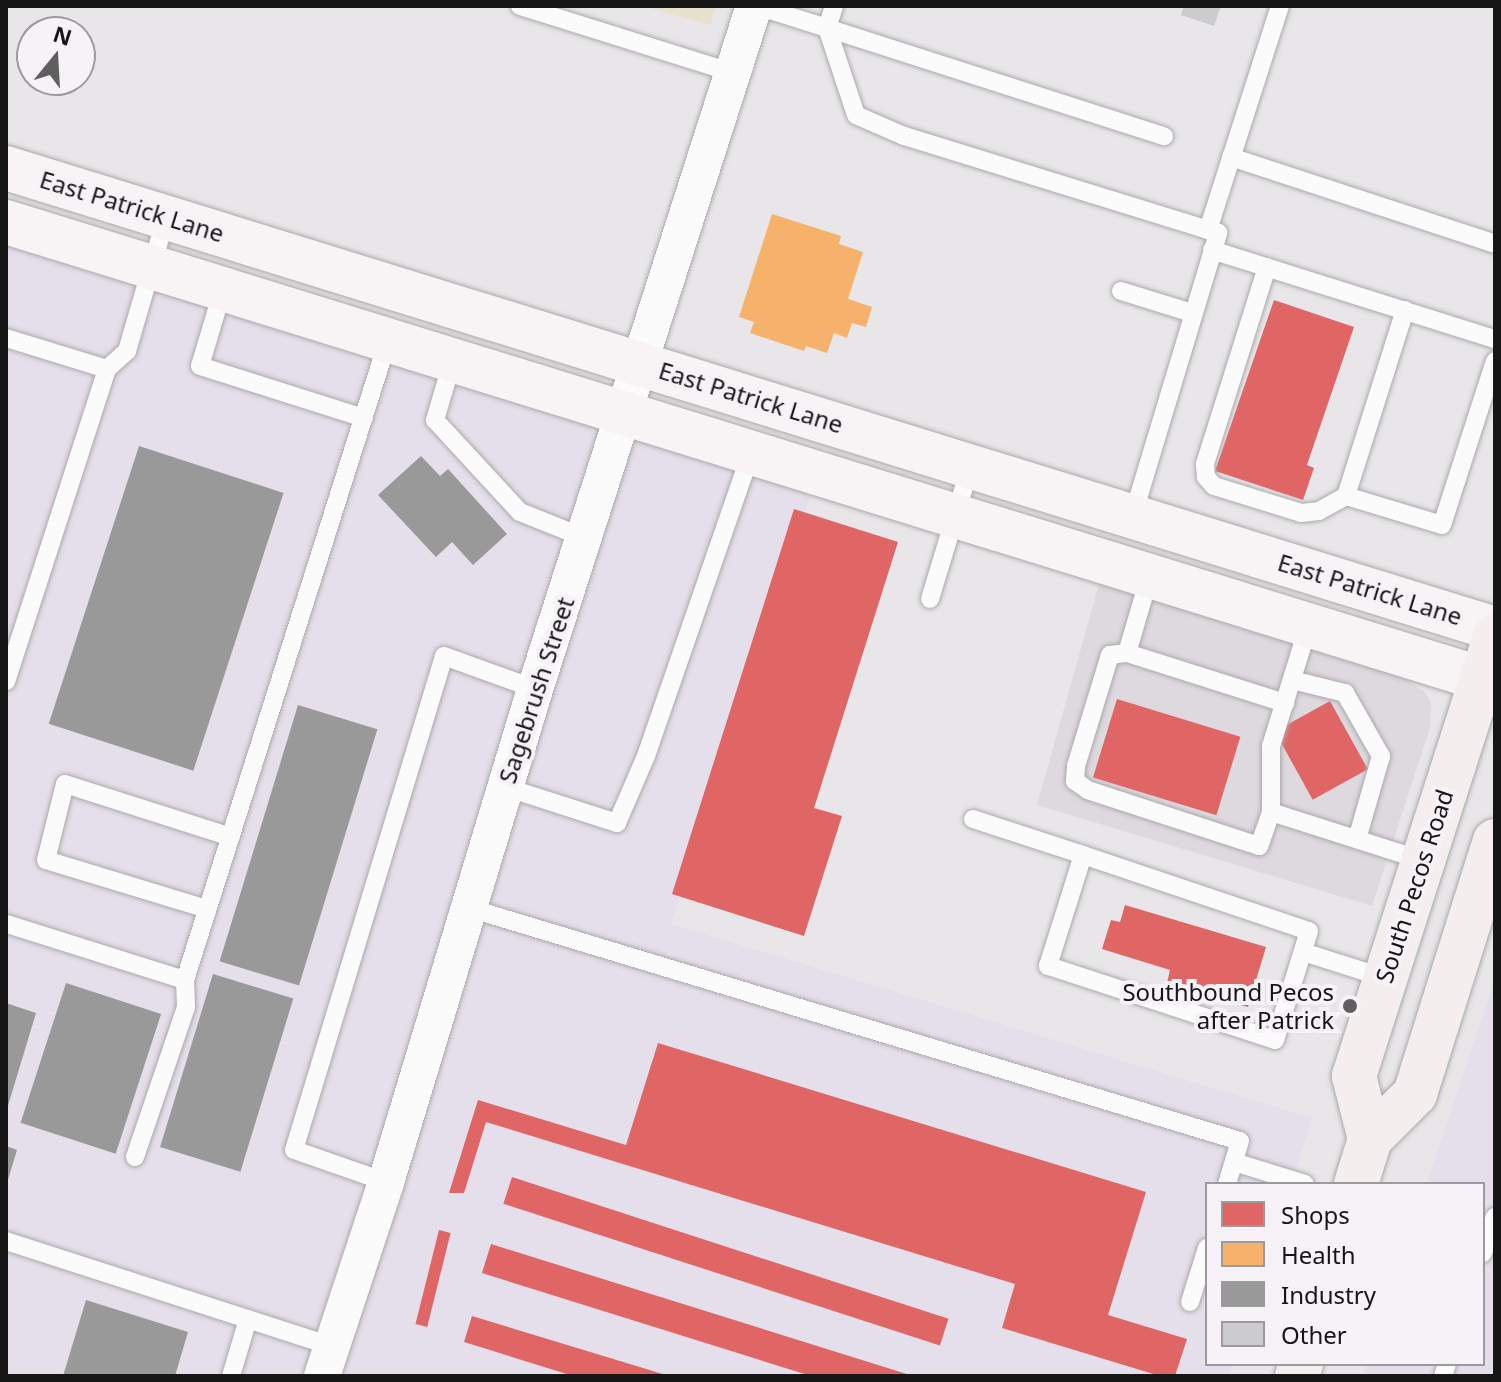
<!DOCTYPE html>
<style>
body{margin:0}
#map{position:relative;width:1501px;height:1382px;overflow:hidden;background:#e8e6e9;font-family:"Noto Sans",sans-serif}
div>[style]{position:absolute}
.built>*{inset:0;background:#ded8df}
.industrial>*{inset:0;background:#e5deeb}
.sand>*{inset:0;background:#e7e1ce}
.shops>*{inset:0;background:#e06666;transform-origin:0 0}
.health>*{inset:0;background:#f6b26b}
.industry>*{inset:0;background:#999;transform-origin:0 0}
.building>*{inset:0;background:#cccbce}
.roads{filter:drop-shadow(0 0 2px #aba9ab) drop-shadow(0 0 2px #aba9ab)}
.lane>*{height:18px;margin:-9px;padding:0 9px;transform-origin:9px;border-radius:9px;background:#fcfbfc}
.street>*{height:36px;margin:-18px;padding:0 18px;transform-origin:18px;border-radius:18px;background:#fcfbfc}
.secondary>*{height:44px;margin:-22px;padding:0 22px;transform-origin:22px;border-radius:22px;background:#f8f4f5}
.primary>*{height:44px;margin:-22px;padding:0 22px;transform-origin:22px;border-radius:22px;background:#f5eeee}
.dots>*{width:22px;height:22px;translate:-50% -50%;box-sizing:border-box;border:4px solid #f6f2f7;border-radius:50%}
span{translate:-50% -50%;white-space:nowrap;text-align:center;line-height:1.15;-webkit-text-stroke:8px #f6f2f7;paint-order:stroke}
.street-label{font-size:24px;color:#171617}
.poi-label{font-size:24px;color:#171617}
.right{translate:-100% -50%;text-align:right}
.frame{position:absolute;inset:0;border:8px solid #171617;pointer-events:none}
.legend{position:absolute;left:1205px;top:1182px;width:280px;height:184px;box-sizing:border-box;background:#f6f2f7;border:2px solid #9d9a9d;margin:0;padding:10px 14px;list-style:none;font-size:24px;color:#171617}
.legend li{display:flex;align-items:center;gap:16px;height:40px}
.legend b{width:40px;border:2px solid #9d9a9d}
.north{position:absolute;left:16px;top:16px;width:80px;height:80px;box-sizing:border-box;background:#f6f2f7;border:2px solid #9d9a9d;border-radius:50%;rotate:18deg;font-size:22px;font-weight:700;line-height:32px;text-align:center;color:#171617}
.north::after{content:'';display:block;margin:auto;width:28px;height:36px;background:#605f60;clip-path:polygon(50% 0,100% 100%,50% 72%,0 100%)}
</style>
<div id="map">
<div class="built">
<i style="clip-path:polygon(1099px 584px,1402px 677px,1426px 693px,1431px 703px,1430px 728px,1372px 906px,1037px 805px)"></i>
</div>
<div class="industrial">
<i style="clip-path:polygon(6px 199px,632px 394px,810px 496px,671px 924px,1312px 1118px,1291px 1184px,1207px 1184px,1207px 1364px,1233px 1364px,1229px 1376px,6px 1376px)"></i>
<i style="clip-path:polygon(1495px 979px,1495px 1376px,1363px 1376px,1367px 1364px,1483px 1364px,1483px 1184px,1427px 1184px)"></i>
</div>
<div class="sand">
<i style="clip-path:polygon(643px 6px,716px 6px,710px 25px)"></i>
</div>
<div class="shops">
<i style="clip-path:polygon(1274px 300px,1354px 327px,1307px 465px,1314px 468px,1303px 500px,1215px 471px)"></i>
<i style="clip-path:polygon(794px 509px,898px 542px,814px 808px,842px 816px,804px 936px,672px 894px)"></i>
<i style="left:1117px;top:699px;width:129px;height:82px;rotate:17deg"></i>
<i style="left:1330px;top:701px;width:78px;height:63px;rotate:61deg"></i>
<i style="clip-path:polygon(1125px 905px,1266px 947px,1248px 1007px,1167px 983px,1170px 970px,1102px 949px,1111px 920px,1120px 922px)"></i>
<i style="clip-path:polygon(658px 1043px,1146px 1192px,1108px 1315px,1187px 1339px,1175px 1376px,1160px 1376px,1002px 1328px,1015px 1284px,486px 1122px,464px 1193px,449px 1193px,478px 1100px,626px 1145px)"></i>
<i style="left:512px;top:1177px;width:459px;height:28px;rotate:18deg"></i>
<i style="left:439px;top:1230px;width:12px;height:97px;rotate:14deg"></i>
<i style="clip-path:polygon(491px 1244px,910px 1375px,910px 1376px,811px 1376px,482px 1273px)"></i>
<i style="clip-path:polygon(472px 1316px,666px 1375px,665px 1376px,573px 1376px,464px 1342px)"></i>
</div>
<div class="health">
<i style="clip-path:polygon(772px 214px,841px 236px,839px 244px,863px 252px,848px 299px,872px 307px,866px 327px,852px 323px,847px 338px,834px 333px,827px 353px,806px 346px,804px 351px,750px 333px,754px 322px,739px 317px)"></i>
</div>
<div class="industry">
<i style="left:139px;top:446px;width:152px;height:292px;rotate:18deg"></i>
<i style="clip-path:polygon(421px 456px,440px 476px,448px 469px,507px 534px,473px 565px,452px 542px,436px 557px,378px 495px)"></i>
<i style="left:298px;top:705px;width:83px;height:268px;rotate:17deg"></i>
<i style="left:213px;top:974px;width:84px;height:181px;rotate:17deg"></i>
<i style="left:66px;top:983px;width:100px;height:147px;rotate:18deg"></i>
<i style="clip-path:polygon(6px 1003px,36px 1013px,7px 1109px,6px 1109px)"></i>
<i style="clip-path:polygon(6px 1146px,17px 1150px,7px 1183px,6px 1183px)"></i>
<i style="clip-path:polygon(86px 1300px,188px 1332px,175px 1376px,63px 1376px)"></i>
</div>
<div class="building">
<i style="clip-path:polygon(1184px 6px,1221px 6px,1214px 26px,1181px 15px)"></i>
</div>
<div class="roads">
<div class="lane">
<i style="left:520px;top:6px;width:224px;rotate:17.4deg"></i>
<i style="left:757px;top:6px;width:73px;rotate:17.4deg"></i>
<i style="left:827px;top:28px;width:23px;rotate:-72deg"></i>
<i style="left:1231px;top:157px;width:278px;rotate:18.2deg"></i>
<i style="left:1208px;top:230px;width:235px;rotate:-72.2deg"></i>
<i style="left:1212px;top:250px;width:297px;rotate:17.5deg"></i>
<i style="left:1267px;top:267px;width:207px;rotate:107.5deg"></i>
<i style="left:1205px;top:464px;width:13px;rotate:86deg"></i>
<i style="left:1206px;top:477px;width:12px;rotate:48deg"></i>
<i style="left:1214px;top:486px;width:91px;rotate:17.2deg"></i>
<i style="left:1301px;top:513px;width:18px;rotate:-6deg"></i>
<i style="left:1319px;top:511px;width:31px;rotate:-29deg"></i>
<i style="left:223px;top:289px;width:80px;rotate:106.6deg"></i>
<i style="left:200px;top:366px;width:172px;rotate:17.6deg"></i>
<i style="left:1121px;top:291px;width:74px;rotate:17.2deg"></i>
<i style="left:1405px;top:310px;width:195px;rotate:107.6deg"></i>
<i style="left:1346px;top:496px;width:100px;rotate:16.8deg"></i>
<i style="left:1442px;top:525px;width:172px;rotate:-72.1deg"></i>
<i style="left:6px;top:338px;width:106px;rotate:17.1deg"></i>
<i style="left:107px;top:369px;width:328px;rotate:107.9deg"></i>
<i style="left:453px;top:359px;width:64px;rotate:106.4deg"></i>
<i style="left:435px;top:420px;width:125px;rotate:47.3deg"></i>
<i style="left:520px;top:512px;width:70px;rotate:21.8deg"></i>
<i style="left:107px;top:369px;width:27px;rotate:-42deg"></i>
<i style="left:127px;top:351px;width:139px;rotate:-73.7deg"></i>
<i style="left:1133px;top:515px;width:295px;rotate:-73.2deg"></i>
<i style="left:1218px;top:233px;width:329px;rotate:-162.8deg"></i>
<i style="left:904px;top:136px;width:52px;rotate:-156.4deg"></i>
<i style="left:856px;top:115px;width:92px;rotate:-108.4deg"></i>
<i style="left:827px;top:28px;width:354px;rotate:17.8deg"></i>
<i style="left:930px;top:599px;width:138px;rotate:-73.1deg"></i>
<i style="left:1309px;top:624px;width:128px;rotate:107.3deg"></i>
<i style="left:1271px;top:746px;width:66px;rotate:90deg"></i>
<i style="left:1271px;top:812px;width:157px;rotate:17.7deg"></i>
<i style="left:1127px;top:653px;width:81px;rotate:-73.6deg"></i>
<i style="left:1292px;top:680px;width:55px;rotate:13.8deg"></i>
<i style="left:1345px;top:693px;width:73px;rotate:60.3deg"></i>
<i style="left:1381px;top:756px;width:86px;rotate:106.1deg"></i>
<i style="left:505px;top:787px;width:118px;rotate:17.8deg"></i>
<i style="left:617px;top:823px;width:73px;rotate:-66.6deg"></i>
<i style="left:646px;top:756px;width:322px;rotate:-70.9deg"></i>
<i style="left:1271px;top:812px;width:36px;rotate:109deg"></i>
<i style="left:1259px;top:846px;width:180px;rotate:-161.9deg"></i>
<i style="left:1088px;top:790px;width:16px;rotate:-145deg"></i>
<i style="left:1075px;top:781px;width:15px;rotate:-86deg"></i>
<i style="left:1076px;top:766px;width:116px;rotate:-73deg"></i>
<i style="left:1110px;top:655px;width:17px;rotate:-7deg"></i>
<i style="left:1127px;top:653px;width:166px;rotate:17.6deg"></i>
<i style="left:973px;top:819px;width:116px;rotate:18.1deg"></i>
<i style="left:1083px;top:855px;width:238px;rotate:18.6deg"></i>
<i style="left:1309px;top:931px;width:114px;rotate:107.3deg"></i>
<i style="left:1275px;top:1040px;width:239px;rotate:-161.9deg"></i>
<i style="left:1048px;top:966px;width:116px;rotate:-72.5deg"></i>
<i style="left:469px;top:908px;width:805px;rotate:16.82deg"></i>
<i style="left:1240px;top:1141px;width:45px;rotate:106.8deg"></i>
<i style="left:207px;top:909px;width:168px;rotate:-163.1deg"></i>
<i style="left:46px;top:860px;width:78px;rotate:-76deg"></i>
<i style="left:65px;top:784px;width:174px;rotate:17.7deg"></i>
<i style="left:7px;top:924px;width:187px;rotate:17.5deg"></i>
<i style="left:185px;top:980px;width:671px;rotate:-72.4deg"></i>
<i style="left:1303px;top:952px;width:86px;rotate:17.6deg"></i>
<i style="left:135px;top:1157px;width:158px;rotate:-71.2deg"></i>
<i style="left:186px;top:1007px;width:27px;rotate:-92deg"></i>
<i style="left:1234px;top:1162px;width:74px;rotate:17.2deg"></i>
<i style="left:386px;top:1182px;width:97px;rotate:-160.8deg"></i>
<i style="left:294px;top:1150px;width:516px;rotate:-73.11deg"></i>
<i style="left:444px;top:656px;width:97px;rotate:19.9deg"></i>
<i style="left:6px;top:1241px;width:342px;rotate:17.9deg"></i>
<i style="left:1483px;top:1253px;width:38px;rotate:-72deg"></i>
<i style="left:1190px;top:1302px;width:57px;rotate:-72.5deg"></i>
<i style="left:231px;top:1376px;width:59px;rotate:-73.4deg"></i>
<i style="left:1443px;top:1376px;width:13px;rotate:-72deg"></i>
</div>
<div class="street">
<i style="left:322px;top:1376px;width:204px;rotate:-71.7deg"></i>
<i style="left:386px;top:1182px;width:515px;rotate:-73.18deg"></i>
<i style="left:535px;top:689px;width:717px;rotate:-72.22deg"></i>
</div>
<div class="secondary">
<i style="left:6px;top:168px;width:1559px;rotate:17.2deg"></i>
<i style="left:6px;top:222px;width:1559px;rotate:17.2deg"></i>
</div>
<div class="primary">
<i style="left:1370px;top:1139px;width:65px;rotate:-104.3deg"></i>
<i style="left:1354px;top:1076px;width:462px;rotate:-72.2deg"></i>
<i style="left:1356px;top:1184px;width:47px;rotate:-72.7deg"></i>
<i style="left:1370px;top:1139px;width:64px;rotate:-45deg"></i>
<i style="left:1415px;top:1094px;width:265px;rotate:-72.5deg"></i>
<i style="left:1297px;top:1376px;width:13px;rotate:-72deg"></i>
</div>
</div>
<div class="dots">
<i style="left:1350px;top:1006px;background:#605f60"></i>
</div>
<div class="street-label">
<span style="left:132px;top:206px;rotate:17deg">East Patrick Lane</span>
<span style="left:751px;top:397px;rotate:17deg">East Patrick Lane</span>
<span style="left:1370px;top:589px;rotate:17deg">East Patrick Lane</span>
<span style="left:536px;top:690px;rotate:-72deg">Sagebrush Street</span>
<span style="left:1414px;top:886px;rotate:-72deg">South Pecos Road</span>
</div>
<div class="poi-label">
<span class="right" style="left:1334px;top:1006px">Southbound Pecos<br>after Patrick</span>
</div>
<div class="frame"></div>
<ul class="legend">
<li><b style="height:22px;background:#e06666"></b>Shops</li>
<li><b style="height:22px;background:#f6b26b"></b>Health</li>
<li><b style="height:22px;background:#999"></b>Industry</li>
<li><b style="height:22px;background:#cccbce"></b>Other</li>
</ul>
<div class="north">N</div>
</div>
